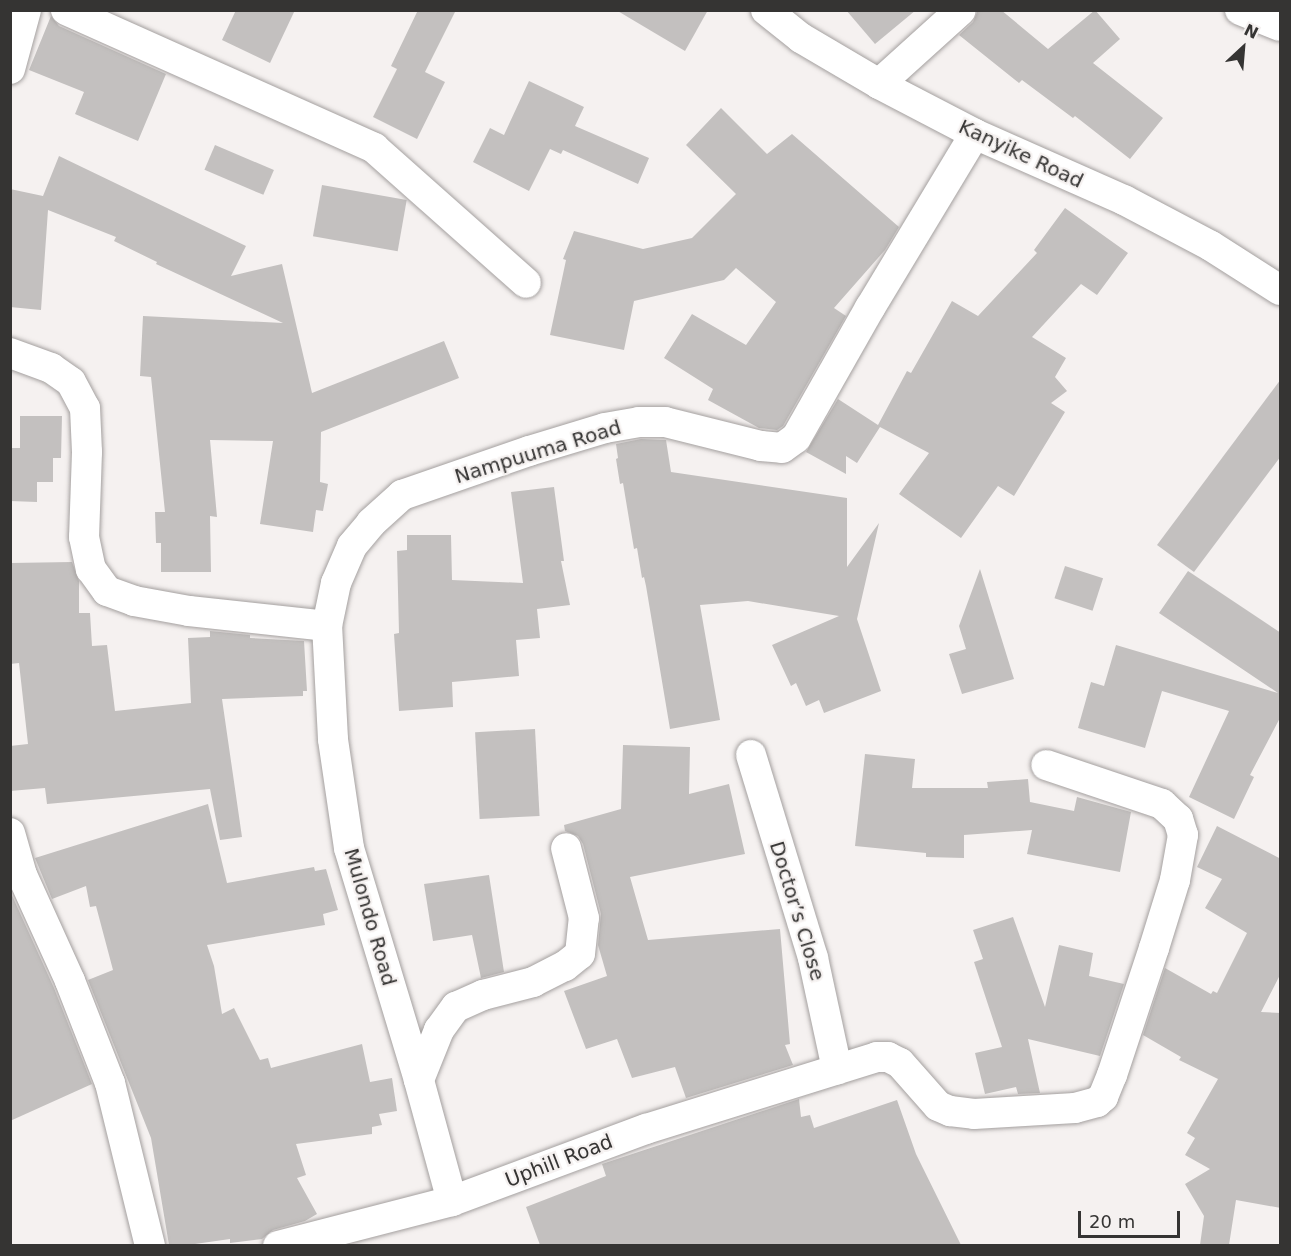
<!DOCTYPE html>
<meta charset="utf-8">
<style>
body{margin:0}
#map{position:relative;width:1291px;height:1256px;overflow:hidden;background:#f5f1f0;font-family:"DejaVu Sans",sans-serif}
div>[style]{position:absolute}
.building>*{inset:0;background:#c3c0bf;transform-origin:0 0}
.roads{filter:drop-shadow(0 0 2px #a4a09f) drop-shadow(0 0 2px #a4a09f)}
.street>*{height:30px;margin:-15px;padding:0 15px;transform-origin:15px;border-radius:15px;background:#fff}
span{translate:-50% -50%;white-space:nowrap;text-align:center;line-height:1.15;-webkit-text-stroke:4.5px #f5f1f0;paint-order:stroke}
.street-label{font-size:20px;color:#353433}
.frame{position:absolute;inset:0;border:12px solid #353433;pointer-events:none}
.north{position:absolute;left:1213px;top:18px;width:60px;height:60px;-webkit-text-stroke:4px #f5f1f0;paint-order:stroke;rotate:26deg;font-size:16px;font-weight:700;line-height:24px;text-align:center;color:#353433}
.north::after{content:'';display:block;margin:auto;width:21px;height:27px;background:#353433;clip-path:polygon(50% 0,100% 100%,50% 72%,0 100%)}
.scale{position:absolute;left:1078px;top:1211px;width:102px;height:27px;box-sizing:border-box;border:3px solid #353433;border-top:0;padding-left:8px;font-size:18px;line-height:21px;white-space:nowrap;color:#353433;-webkit-text-stroke:4px #f5f1f0;paint-order:stroke}
</style>
<div id="map">
<div class="building">
<i style="clip-path:polygon(236px 10px,295px 10px,270px 63px,222px 40px)"></i>
<i style="clip-path:polygon(418px 10px,456px 10px,425px 72px,445px 82px,417px 139px,373px 117px,397px 69px,391px 66px)"></i>
<i style="clip-path:polygon(616px 10px,708px 10px,685px 51px)"></i>
<i style="clip-path:polygon(846px 10px,916px 10px,875px 44px)"></i>
<i style="clip-path:polygon(978px 10px,1001px 10px,1048px 49px,1095px 10px,1120px 39px,1093px 63px,1163px 118px,1130px 159px,1075px 116px,1073px 118px,1022px 80px,1019px 83px,959px 35px,973px 22px)"></i>
<i style="clip-path:polygon(51px 16px,59px 26px,166px 74px,138px 141px,75px 114px,84px 92px,29px 70px)"></i>
<i style="clip-path:polygon(529px 81px,584px 107px,575px 126px,649px 158px,638px 184px,563px 150px,561px 154px,550px 149px,529px 191px,473px 162px,490px 128px,504px 135px)"></i>
<i style="clip-path:polygon(721px 108px,767px 154px,792px 134px,899px 227px,885px 250px,834px 308px,846px 316px,783px 426px,777px 430px,759px 428px,708px 400px,713px 389px,664px 358px,692px 314px,746px 345px,776px 302px,736px 268px,724px 280px,634px 301px,624px 350px,550px 335px,566px 260px,563px 259px,574px 231px,643px 249px,692px 238px,736px 194px,686px 145px)"></i>
<i style="left:215px;top:145px;width:64px;height:27px;rotate:23deg"></i>
<i style="clip-path:polygon(59px 156px,246px 246px,231px 276px,282px 264px,312px 393px,444px 341px,459px 378px,321px 432px,320px 482px,328px 484px,323px 511px,316px 510px,313px 532px,260px 524px,273px 441px,210px 440px,217px 517px,210px 516px,211px 572px,161px 572px,161px 543px,156px 543px,155px 512px,165px 512px,151px 377px,140px 376px,143px 316px,283px 323px,156px 264px,157px 262px,114px 241px,116px 237px,48px 210px,41px 310px,10px 307px,10px 189px,43px 196px)"></i>
<i style="left:322px;top:185px;width:86px;height:52px;rotate:10deg"></i>
<i style="clip-path:polygon(1065px 208px,1128px 253px,1097px 295px,1081px 284px,1032px 337px,1066px 358px,1055px 377px,1067px 391px,1051px 403px,1065px 412px,1014px 496px,998px 486px,961px 538px,899px 494px,929px 453px,880px 427px,857px 463px,846px 456px,846px 474px,806px 452px,838px 399px,878px 425px,907px 371px,911px 373px,952px 301px,978px 316px,1037px 253px,1034px 250px)"></i>
<i style="clip-path:polygon(1281px 379px,1281px 456px,1194px 572px,1157px 545px)"></i>
<i style="clip-path:polygon(20px 416px,62px 416px,61px 458px,53px 458px,53px 482px,37px 482px,37px 502px,10px 501px,10px 448px,20px 448px)"></i>
<i style="clip-path:polygon(641px 439px,666px 440px,671px 472px,847px 498px,847px 567px,879px 523px,857px 619px,881px 691px,824px 713px,819px 700px,806px 706px,796px 683px,791px 686px,772px 645px,839px 616px,748px 601px,700px 605px,720px 720px,670px 729px,646px 586px,644px 577px,642px 578px,637px 548px,634px 549px,623px 483px,620px 484px,616px 459px,618px 458px,616px 444px)"></i>
<i style="clip-path:polygon(554px 487px,564px 561px,561px 561px,570px 605px,537px 609px,540px 638px,516px 640px,519px 676px,452px 682px,453px 707px,399px 711px,394px 634px,399px 633px,397px 551px,407px 550px,407px 535px,451px 535px,452px 580px,523px 583px,511px 492px)"></i>
<i style="clip-path:polygon(72px 562px,79px 581px,79px 613px,90px 613px,92px 646px,107px 645px,115px 711px,191px 703px,188px 638px,210px 637px,210px 631px,250px 635px,250px 638px,304px 641px,307px 691px,303px 691px,303px 696px,222px 699px,242px 837px,220px 840px,210px 789px,47px 804px,45px 788px,10px 791px,10px 746px,28px 744px,19px 663px,10px 664px,10px 563px)"></i>
<i style="left:1065px;top:566px;width:40px;height:34px;rotate:18deg"></i>
<i style="clip-path:polygon(980px 569px,1014px 679px,962px 694px,949px 654px,966px 649px,959px 626px)"></i>
<i style="clip-path:polygon(1188px 571px,1281px 633px,1281px 716px,1250px 775px,1254px 777px,1234px 819px,1189px 797px,1229px 711px,1162px 691px,1145px 748px,1078px 728px,1091px 682px,1104px 686px,1116px 645px,1278px 693px,1159px 613px)"></i>
<i style="left:535px;top:729px;width:87px;height:60px;rotate:87deg"></i>
<i style="clip-path:polygon(623px 745px,690px 747px,689px 794px,729px 784px,745px 854px,630px 877px,648px 940px,780px 929px,790px 1044px,785px 1045px,793px 1065px,686px 1098px,675px 1067px,632px 1078px,617px 1039px,586px 1049px,564px 991px,607px 976px,598px 945px,601px 914px,583px 844px,578px 836px,565px 831px,564px 825px,621px 809px)"></i>
<i style="clip-path:polygon(865px 754px,915px 759px,912px 788px,988px 788px,987px 782px,1028px 779px,1030px 802px,1074px 811px,1077px 797px,1131px 812px,1120px 872px,1027px 854px,1032px 830px,964px 835px,964px 858px,926px 857px,926px 853px,855px 846px)"></i>
<i style="clip-path:polygon(208px 804px,227px 883px,314px 867px,315px 871px,326px 869px,338px 910px,323px 914px,325px 925px,207px 945px,214px 966px,222px 1014px,234px 1008px,260px 1060px,268px 1058px,271px 1068px,362px 1044px,370px 1082px,392px 1078px,397px 1111px,379px 1114px,382px 1125px,372px 1127px,372px 1134px,296px 1144px,306px 1175px,297px 1178px,317px 1214px,305px 1221px,273px 1230px,262px 1239px,230px 1243px,230px 1239px,188px 1245px,169px 1245px,151px 1138px,88px 980px,113px 970px,96px 906px,90px 907px,86px 886px,52px 899px,35px 858px)"></i>
<i style="clip-path:polygon(1217px 826px,1281px 859px,1281px 973px,1261px 1012px,1281px 1013px,1281px 1208px,1236px 1200px,1229px 1245px,1200px 1245px,1204px 1216px,1185px 1184px,1210px 1169px,1185px 1155px,1195px 1138px,1187px 1133px,1218px 1079px,1179px 1060px,1181px 1057px,1143px 1035px,1165px 968px,1211px 994px,1213px 991px,1217px 993px,1247px 933px,1205px 908px,1222px 879px,1197px 867px)"></i>
<i style="clip-path:polygon(489px 875px,504px 972px,481px 978px,472px 935px,433px 941px,424px 884px)"></i>
<i style="clip-path:polygon(10px 891px,54px 988px,92px 1084px,10px 1121px)"></i>
<i style="clip-path:polygon(1013px 917px,1045px 1007px,1059px 945px,1093px 953px,1089px 976px,1124px 984px,1100px 1056px,1028px 1039px,1040px 1093px,1018px 1094px,1016px 1087px,985px 1094px,975px 1053px,1002px 1047px,974px 962px,983px 959px,973px 930px)"></i>
<i style="clip-path:polygon(799px 1099px,801px 1117px,810px 1115px,814px 1128px,897px 1100px,916px 1154px,961px 1245px,540px 1245px,526px 1207px,606px 1176px,602px 1164px)"></i>
</div>
<div class="roads">
<div class="street">
<i style="left:66px;top:10px;width:338px;rotate:24.1deg"></i>
<i style="left:374px;top:148px;width:203px;rotate:41.6deg"></i>
<i style="left:766px;top:10px;width:45px;rotate:38.7deg"></i>
<i style="left:801px;top:38px;width:91px;rotate:30.5deg"></i>
<i style="left:879px;top:84px;width:108px;rotate:27.5deg"></i>
<i style="left:975px;top:134px;width:163px;rotate:23.9deg"></i>
<i style="left:1124px;top:200px;width:98px;rotate:27.9deg"></i>
<i style="left:1211px;top:246px;width:82px;rotate:32.5deg"></i>
<i style="left:1240px;top:10px;width:43px;rotate:21.8deg"></i>
<i style="left:10px;top:69px;width:61px;rotate:-74.8deg"></i>
<i style="left:879px;top:84px;width:110px;rotate:-42.1deg"></i>
<i style="left:10px;top:353px;width:44px;rotate:20.1deg"></i>
<i style="left:51px;top:368px;width:24px;rotate:35deg"></i>
<i style="left:71px;top:382px;width:30px;rotate:62deg"></i>
<i style="left:85px;top:408px;width:44px;rotate:87.4deg"></i>
<i style="left:87px;top:452px;width:85px;rotate:92deg"></i>
<i style="left:84px;top:537px;width:33px;rotate:78deg"></i>
<i style="left:91px;top:569px;width:27px;rotate:54deg"></i>
<i style="left:107px;top:591px;width:29px;rotate:20deg"></i>
<i style="left:134px;top:601px;width:56px;rotate:10.3deg"></i>
<i style="left:189px;top:611px;width:139px;rotate:6.2deg"></i>
<i style="left:751px;top:755px;width:212px;rotate:73deg"></i>
<i style="left:813px;top:958px;width:114px;rotate:77.8deg"></i>
<i style="left:10px;top:833px;width:44px;rotate:74.1deg"></i>
<i style="left:22px;top:875px;width:116px;rotate:65.6deg"></i>
<i style="left:70px;top:981px;width:110px;rotate:68.6deg"></i>
<i style="left:110px;top:1083px;width:168px;rotate:76.2deg"></i>
<i style="left:419px;top:1080px;width:54px;rotate:-68.2deg"></i>
<i style="left:439px;top:1030px;width:29px;rotate:-54deg"></i>
<i style="left:456px;top:1007px;width:30px;rotate:-24deg"></i>
<i style="left:483px;top:995px;width:52px;rotate:-14.6deg"></i>
<i style="left:533px;top:982px;width:36px;rotate:-27deg"></i>
<i style="left:565px;top:966px;width:19px;rotate:-39deg"></i>
<i style="left:580px;top:954px;width:36px;rotate:-84deg"></i>
<i style="left:584px;top:918px;width:72px;rotate:-104.4deg"></i>
<i style="left:452px;top:1201px;width:125px;rotate:-105.3deg"></i>
<i style="left:419px;top:1080px;width:242px;rotate:-106.8deg"></i>
<i style="left:349px;top:848px;width:110px;rotate:-98.4deg"></i>
<i style="left:333px;top:739px;width:113px;rotate:-93deg"></i>
<i style="left:327px;top:626px;width:44px;rotate:-78.2deg"></i>
<i style="left:336px;top:583px;width:40px;rotate:-66.6deg"></i>
<i style="left:352px;top:546px;width:30px;rotate:-50deg"></i>
<i style="left:371px;top:523px;width:42px;rotate:-42.1deg"></i>
<i style="left:402px;top:495px;width:134px;rotate:-19.1deg"></i>
<i style="left:529px;top:451px;width:79px;rotate:-16.8deg"></i>
<i style="left:605px;top:428px;width:35px;rotate:-10deg"></i>
<i style="left:639px;top:422px;width:26px"></i>
<i style="left:665px;top:422px;width:99px;rotate:14deg"></i>
<i style="left:761px;top:446px;width:21px;rotate:5deg"></i>
<i style="left:782px;top:448px;width:17px;rotate:-36deg"></i>
<i style="left:796px;top:438px;width:150px;rotate:-60.4deg"></i>
<i style="left:870px;top:308px;width:203px;rotate:-58.9deg"></i>
<i style="left:278px;top:1246px;width:180px;rotate:-14.5deg"></i>
<i style="left:452px;top:1201px;width:207px;rotate:-20.4deg"></i>
<i style="left:646px;top:1129px;width:242px;rotate:-17.3deg"></i>
<i style="left:877px;top:1057px;width:11px"></i>
<i style="left:888px;top:1057px;width:13px;rotate:27deg"></i>
<i style="left:900px;top:1063px;width:57px;rotate:48.5deg"></i>
<i style="left:938px;top:1106px;width:13px;rotate:23deg"></i>
<i style="left:950px;top:1111px;width:24px;rotate:7deg"></i>
<i style="left:974px;top:1114px;width:101px;rotate:-3.4deg"></i>
<i style="left:1075px;top:1108px;width:23px;rotate:-15deg"></i>
<i style="left:1097px;top:1102px;width:8px;rotate:-40deg"></i>
<i style="left:1103px;top:1097px;width:24px;rotate:-68deg"></i>
<i style="left:1112px;top:1075px;width:134px;rotate:-71.7deg"></i>
<i style="left:1154px;top:948px;width:71px;rotate:-72.8deg"></i>
<i style="left:1175px;top:880px;width:46px;rotate:-79.9deg"></i>
<i style="left:1183px;top:835px;width:17px;rotate:-107deg"></i>
<i style="left:1178px;top:819px;width:22px;rotate:-137deg"></i>
<i style="left:1162px;top:804px;width:122px;rotate:-161.4deg"></i>
</div>
</div>
<div class="street-label">
<span style="left:1021px;top:154px;rotate:25deg">Kanyike Road</span>
<span style="left:538px;top:452px;rotate:-17deg">Nampuuma Road</span>
<span style="left:797px;top:911px;rotate:73deg">Doctor’s Close</span>
<span style="left:370px;top:917px;rotate:74deg">Mulondo Road</span>
<span style="left:559px;top:1161px;rotate:-21deg">Uphill Road</span>
</div>
<div class="frame"></div>
<div class="north">N</div>
<div class="scale">20 m</div>
</div>
